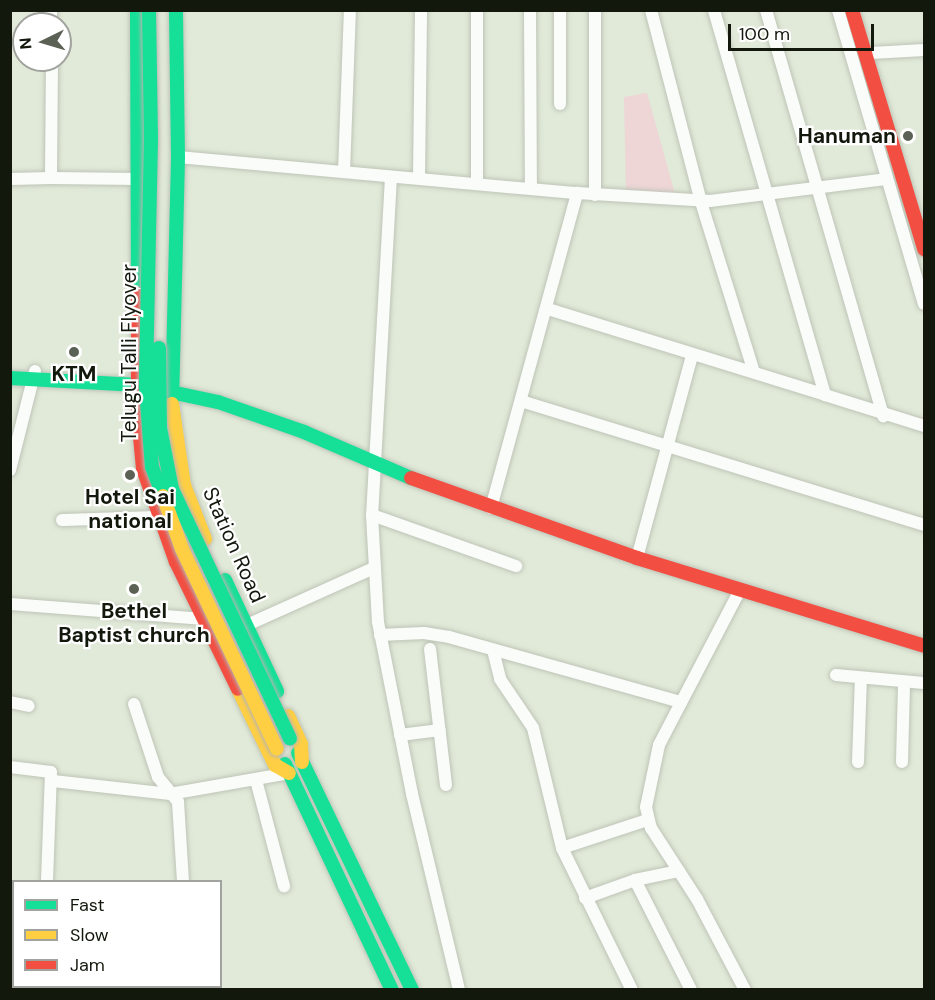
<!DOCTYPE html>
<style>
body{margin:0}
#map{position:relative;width:935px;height:1000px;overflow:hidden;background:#e1e9d8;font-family:"DM Sans",sans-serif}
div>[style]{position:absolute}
.green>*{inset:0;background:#eed5d6}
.roads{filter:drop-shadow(0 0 2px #bec5b8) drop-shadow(0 0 2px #bec5b8)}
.street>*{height:12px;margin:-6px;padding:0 6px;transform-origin:6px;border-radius:6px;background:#fafcf9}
.fast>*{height:14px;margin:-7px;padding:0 7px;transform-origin:7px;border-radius:7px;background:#16e098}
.slow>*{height:14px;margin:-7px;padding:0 7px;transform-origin:7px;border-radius:7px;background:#ffcf43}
.jam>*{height:14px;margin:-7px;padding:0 7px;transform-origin:7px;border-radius:7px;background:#f24e42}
.bridges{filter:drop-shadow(0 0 2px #b8b5af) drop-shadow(0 0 2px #b8b5af)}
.fast-bridge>*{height:14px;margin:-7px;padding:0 7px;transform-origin:7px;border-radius:7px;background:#16e098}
.slow-bridge>*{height:14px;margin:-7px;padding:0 7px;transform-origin:7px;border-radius:7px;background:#ffcf43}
.dots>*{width:16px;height:16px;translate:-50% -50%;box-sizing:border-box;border:3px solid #fff;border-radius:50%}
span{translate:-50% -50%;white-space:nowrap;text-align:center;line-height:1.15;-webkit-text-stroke:4.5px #fff;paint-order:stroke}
.poi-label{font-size:21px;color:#13180d;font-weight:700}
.right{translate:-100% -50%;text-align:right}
.street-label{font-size:21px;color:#13180d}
.frame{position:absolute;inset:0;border:12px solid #13180d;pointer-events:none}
.legend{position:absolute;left:12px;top:880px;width:210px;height:108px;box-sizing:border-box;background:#fff;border:2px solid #a1a39e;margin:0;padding:8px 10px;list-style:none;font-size:18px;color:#13180d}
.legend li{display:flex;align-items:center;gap:12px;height:30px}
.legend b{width:30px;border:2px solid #a1a39e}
.north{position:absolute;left:12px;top:12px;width:60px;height:60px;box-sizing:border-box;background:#fff;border:2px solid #a1a39e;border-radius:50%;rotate:265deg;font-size:16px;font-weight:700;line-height:24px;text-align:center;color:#13180d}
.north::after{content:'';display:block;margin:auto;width:21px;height:27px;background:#5b6154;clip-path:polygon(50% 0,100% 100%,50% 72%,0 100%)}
.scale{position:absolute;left:728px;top:24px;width:146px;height:27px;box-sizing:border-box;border:3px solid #13180d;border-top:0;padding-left:8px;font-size:18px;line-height:21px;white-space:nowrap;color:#13180d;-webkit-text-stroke:4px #fff;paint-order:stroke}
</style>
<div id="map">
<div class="green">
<i style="clip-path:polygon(647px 93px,675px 194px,626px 193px,624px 97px)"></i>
</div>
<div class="roads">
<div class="street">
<i style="left:51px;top:10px;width:14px;rotate:90deg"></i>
<i style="left:530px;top:10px;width:178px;rotate:89.7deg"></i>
<i style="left:560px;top:10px;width:94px;rotate:90deg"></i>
<i style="left:595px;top:10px;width:185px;rotate:90deg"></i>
<i style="left:651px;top:10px;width:198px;rotate:75.4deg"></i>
<i style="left:701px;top:202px;width:178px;rotate:72.7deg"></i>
<i style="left:766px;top:10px;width:423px;rotate:73.9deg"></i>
<i style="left:838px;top:10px;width:306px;rotate:73.7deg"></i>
<i style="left:871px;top:53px;width:53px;rotate:-3.2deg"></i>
<i style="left:52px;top:60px;width:118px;rotate:90.5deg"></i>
<i style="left:51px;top:178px;width:88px;rotate:0.7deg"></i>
<i style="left:178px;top:157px;width:401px;rotate:5.2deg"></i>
<i style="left:344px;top:172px;width:162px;rotate:-87.9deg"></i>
<i style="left:391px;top:177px;width:339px;rotate:93.2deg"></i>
<i style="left:372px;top:515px;width:107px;rotate:86.8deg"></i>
<i style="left:378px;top:622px;width:175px;rotate:78.8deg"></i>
<i style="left:412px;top:794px;width:202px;rotate:76.5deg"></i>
<i style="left:419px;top:178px;width:168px;rotate:-89.3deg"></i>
<i style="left:10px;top:179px;width:41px;rotate:-1.4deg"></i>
<i style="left:477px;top:183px;width:173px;rotate:-90deg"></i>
<i style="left:548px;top:309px;width:290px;rotate:17.2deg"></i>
<i style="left:825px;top:395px;width:401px;rotate:-106.1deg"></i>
<i style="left:825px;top:395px;width:104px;rotate:17.4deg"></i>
<i style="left:521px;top:401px;width:422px;rotate:17.1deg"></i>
<i style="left:10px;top:470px;width:102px;rotate:-75.8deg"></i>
<i style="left:491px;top:508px;width:327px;rotate:-74.7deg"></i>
<i style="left:577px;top:193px;width:133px;rotate:3.4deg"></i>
<i style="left:710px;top:201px;width:177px;rotate:-7.1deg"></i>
<i style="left:372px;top:515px;width:153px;rotate:19.5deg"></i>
<i style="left:62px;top:520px;width:96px;rotate:-1.8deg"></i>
<i style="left:637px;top:558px;width:210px;rotate:-74.8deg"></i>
<i style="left:740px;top:590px;width:175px;rotate:117.6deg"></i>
<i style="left:659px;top:745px;width:63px;rotate:101.8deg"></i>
<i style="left:646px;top:807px;width:22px;rotate:77deg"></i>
<i style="left:651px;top:828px;width:85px;rotate:57.1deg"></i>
<i style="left:697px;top:899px;width:103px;rotate:62.2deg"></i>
<i style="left:10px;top:604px;width:195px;rotate:4.4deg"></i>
<i style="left:247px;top:625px;width:139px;rotate:-24.2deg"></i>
<i style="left:380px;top:635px;width:44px;rotate:-2.6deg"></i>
<i style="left:424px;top:633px;width:25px;rotate:9deg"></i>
<i style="left:449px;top:637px;width:241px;rotate:15.7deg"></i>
<i style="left:430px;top:649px;width:137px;rotate:83.3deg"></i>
<i style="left:493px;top:650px;width:30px;rotate:76deg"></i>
<i style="left:500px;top:679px;width:59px;rotate:56deg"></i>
<i style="left:533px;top:728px;width:123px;rotate:76.4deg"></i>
<i style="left:562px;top:848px;width:158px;rotate:63.8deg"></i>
<i style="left:836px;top:675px;width:88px;rotate:5.2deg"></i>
<i style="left:10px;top:702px;width:19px;rotate:12deg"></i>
<i style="left:134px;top:704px;width:77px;rotate:71.8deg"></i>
<i style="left:158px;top:777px;width:32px;rotate:51deg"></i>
<i style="left:178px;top:802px;width:80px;rotate:86.4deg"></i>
<i style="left:400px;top:735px;width:40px;rotate:-7.1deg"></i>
<i style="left:858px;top:762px;width:84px;rotate:-88deg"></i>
<i style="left:902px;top:762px;width:79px;rotate:-88.5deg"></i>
<i style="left:10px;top:767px;width:41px;rotate:7deg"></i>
<i style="left:51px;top:772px;width:110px;rotate:92.1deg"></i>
<i style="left:256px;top:780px;width:110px;rotate:75.2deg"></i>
<i style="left:53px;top:781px;width:118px;rotate:6.3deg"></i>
<i style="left:170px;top:794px;width:121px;rotate:-10deg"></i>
<i style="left:562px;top:848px;width:89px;rotate:-18.2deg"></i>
<i style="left:635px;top:880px;width:123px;rotate:63deg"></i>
<i style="left:585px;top:898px;width:53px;rotate:-19.8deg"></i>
<i style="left:635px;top:880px;width:45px;rotate:-11.6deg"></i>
<i style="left:10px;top:902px;width:4px"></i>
</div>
<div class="fast">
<i style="left:137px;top:10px;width:284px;rotate:89.8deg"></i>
<i style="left:10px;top:378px;width:128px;rotate:3.1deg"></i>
<i style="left:138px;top:385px;width:82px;rotate:12deg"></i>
<i style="left:218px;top:402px;width:91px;rotate:19.2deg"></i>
<i style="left:304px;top:432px;width:116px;rotate:23.3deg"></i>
<i style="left:172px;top:404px;width:247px;rotate:-88.6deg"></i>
<i style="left:178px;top:157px;width:147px;rotate:-90.8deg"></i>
<i style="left:225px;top:580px;width:123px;rotate:64.9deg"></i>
<i style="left:298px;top:753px;width:263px;rotate:64.3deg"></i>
<i style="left:285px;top:764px;width:250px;rotate:64.7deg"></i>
</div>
<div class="slow">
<i style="left:172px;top:404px;width:82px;rotate:81.6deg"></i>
<i style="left:184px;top:485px;width:58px;rotate:68.7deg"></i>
<i style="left:238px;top:689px;width:85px;rotate:64deg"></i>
<i style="left:275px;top:765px;width:16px;rotate:30deg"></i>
<i style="left:288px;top:716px;width:31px;rotate:65deg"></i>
<i style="left:301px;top:744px;width:18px;rotate:87deg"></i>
</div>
<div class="jam">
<i style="left:852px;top:10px;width:250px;rotate:73.2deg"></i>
<i style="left:138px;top:294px;width:121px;rotate:90deg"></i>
<i style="left:138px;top:415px;width:54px;rotate:84.7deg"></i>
<i style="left:143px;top:469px;width:99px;rotate:70.5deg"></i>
<i style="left:176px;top:562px;width:141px;rotate:64deg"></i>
<i style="left:411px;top:478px;width:240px;rotate:19.5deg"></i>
<i style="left:637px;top:558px;width:300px;rotate:17deg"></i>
</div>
</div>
<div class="bridges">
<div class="fast-bridge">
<i style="left:149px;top:10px;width:129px;rotate:89.1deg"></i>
<i style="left:151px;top:139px;width:249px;rotate:91.2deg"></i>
<i style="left:146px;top:388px;width:79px;rotate:85.7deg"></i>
<i style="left:152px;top:467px;width:31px;rotate:69deg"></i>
<i style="left:159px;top:348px;width:80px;rotate:89.3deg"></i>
<i style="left:160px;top:428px;width:62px;rotate:78.9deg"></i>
<i style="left:172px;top:489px;width:276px;rotate:64.7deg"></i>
</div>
<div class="slow-bridge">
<i style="left:163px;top:496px;width:56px;rotate:70.3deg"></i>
<i style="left:182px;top:549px;width:221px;rotate:64.6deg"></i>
</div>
</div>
<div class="dots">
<i style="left:908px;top:136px;background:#5b6154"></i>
<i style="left:74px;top:352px;background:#5b6154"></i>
<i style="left:130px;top:475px;background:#5b6154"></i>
<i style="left:134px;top:589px;background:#5b6154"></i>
</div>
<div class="poi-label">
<span class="right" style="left:896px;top:136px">Hanuman</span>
<span style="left:74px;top:374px">KTM</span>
<span style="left:130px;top:509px">Hotel Sai<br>national</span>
<span style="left:134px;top:623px">Bethel<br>Baptist church</span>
</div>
<div class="street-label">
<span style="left:129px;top:353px;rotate:-90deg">Telugu Talli Flyover</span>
<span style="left:234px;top:545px;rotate:66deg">Station Road</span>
</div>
<div class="frame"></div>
<ul class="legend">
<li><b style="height:8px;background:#16e098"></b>Fast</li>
<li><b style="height:8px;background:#ffcf43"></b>Slow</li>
<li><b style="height:8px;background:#f24e42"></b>Jam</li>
</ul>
<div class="north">N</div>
<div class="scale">100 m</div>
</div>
